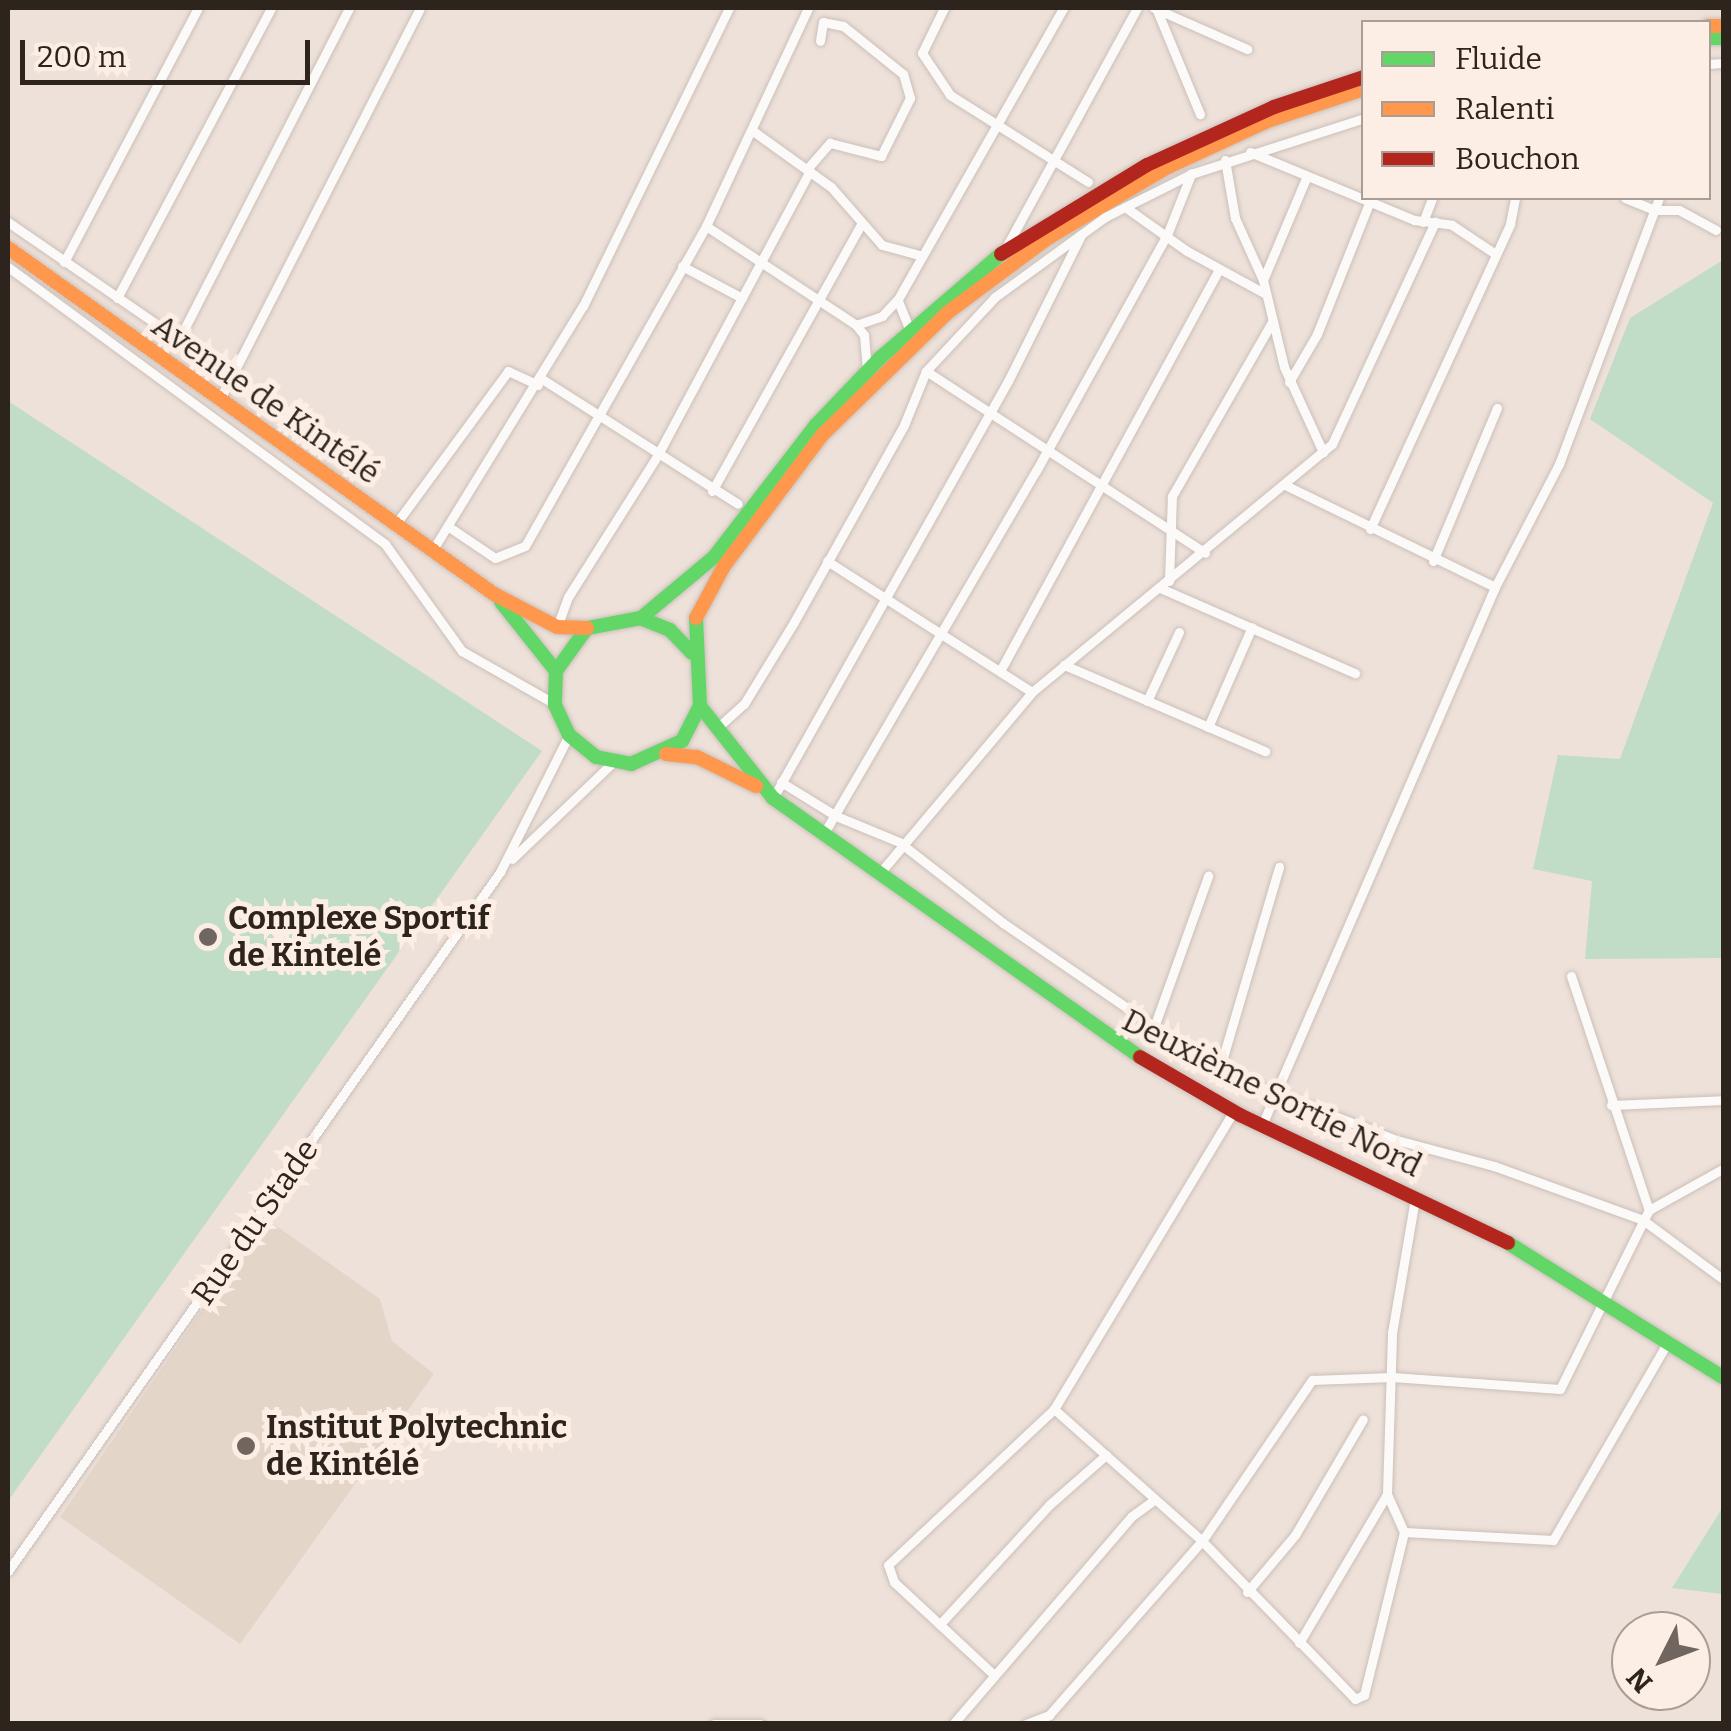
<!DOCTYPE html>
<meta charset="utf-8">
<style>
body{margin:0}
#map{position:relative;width:1731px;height:1731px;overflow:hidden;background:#eee1d9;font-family:Bitter,serif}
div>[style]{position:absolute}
.education>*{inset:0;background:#e3d5c8}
.green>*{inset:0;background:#c1dcc7}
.roads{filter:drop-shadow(0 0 2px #cac0ba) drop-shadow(0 0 2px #cac0ba)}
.street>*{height:9px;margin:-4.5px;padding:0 4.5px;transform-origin:4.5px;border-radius:4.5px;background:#fcfaf9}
.fast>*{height:14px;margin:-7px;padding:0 7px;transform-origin:7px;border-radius:7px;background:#63d668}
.slow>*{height:14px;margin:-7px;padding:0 7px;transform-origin:7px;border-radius:7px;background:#ff974d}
.jam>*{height:14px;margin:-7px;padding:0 7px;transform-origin:7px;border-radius:7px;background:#b3261e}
.dots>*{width:28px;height:28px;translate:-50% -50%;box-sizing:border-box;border:5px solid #fdeee5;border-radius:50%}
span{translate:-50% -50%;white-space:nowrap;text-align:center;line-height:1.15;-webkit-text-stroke:10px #fdeee5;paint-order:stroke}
.street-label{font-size:32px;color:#2d241e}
.poi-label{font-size:32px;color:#2d241e;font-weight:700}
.left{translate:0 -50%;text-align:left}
.frame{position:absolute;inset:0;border:10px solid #2d241e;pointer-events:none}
.legend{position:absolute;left:1361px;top:20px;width:350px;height:180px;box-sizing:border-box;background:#fdeee5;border:2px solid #aa9d95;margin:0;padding:12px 18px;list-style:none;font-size:30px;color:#2d241e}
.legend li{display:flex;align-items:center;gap:20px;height:50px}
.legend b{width:50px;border:2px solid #aa9d95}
.north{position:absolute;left:1611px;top:1611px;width:100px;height:100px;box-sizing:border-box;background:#fdeee5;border:2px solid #aa9d95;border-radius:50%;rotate:228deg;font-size:28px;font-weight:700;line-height:40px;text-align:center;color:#2d241e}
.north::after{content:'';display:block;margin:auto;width:35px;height:45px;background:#71665f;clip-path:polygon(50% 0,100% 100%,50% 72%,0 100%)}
.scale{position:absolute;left:20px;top:40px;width:290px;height:45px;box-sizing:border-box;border:5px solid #2d241e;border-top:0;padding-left:12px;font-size:30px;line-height:35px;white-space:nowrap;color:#2d241e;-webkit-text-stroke:8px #fdeee5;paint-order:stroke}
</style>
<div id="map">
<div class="education">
<i style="clip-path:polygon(265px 1218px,380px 1299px,392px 1341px,434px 1374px,240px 1644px,60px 1517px)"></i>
</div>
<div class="green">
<i style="clip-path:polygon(1723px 260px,1723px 958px,1585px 959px,1592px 881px,1533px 869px,1558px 755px,1620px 759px,1713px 503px,1590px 419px,1630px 318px)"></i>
<i style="clip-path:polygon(8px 401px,542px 751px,8px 1501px)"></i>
<i style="clip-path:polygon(1723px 1507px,1723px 1594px,1672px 1588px)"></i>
</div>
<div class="roads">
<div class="street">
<i style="left:944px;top:8px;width:50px;rotate:116.1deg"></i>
<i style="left:922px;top:53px;width:50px;rotate:56.3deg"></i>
<i style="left:950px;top:95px;width:163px;rotate:32.2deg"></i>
<i style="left:1154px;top:8px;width:102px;rotate:23.8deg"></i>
<i style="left:1156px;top:8px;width:115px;rotate:67.5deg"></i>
<i style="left:1708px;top:64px;width:16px;rotate:-4deg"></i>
<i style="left:753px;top:131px;width:96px;rotate:35.7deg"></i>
<i style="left:831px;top:187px;width:77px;rotate:48.7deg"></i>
<i style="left:882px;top:245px;width:39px;rotate:15deg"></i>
<i style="left:1250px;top:152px;width:178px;rotate:22.5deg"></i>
<i style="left:1414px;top:220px;width:38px;rotate:7deg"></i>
<i style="left:1452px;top:225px;width:50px;rotate:33.7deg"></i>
<i style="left:1225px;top:160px;width:59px;rotate:80.2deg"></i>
<i style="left:1235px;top:218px;width:68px;rotate:65.7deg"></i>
<i style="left:1263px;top:280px;width:89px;rotate:76.4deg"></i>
<i style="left:1284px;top:367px;width:94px;rotate:65.4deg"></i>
<i style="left:807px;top:169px;width:35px;rotate:-49deg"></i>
<i style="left:830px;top:143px;width:53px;rotate:14.3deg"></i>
<i style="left:881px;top:156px;width:65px;rotate:-63.4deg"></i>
<i style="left:910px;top:98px;width:25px;rotate:-106deg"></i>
<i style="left:903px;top:74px;width:77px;rotate:-141.3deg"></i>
<i style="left:843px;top:26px;width:20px;rotate:-169deg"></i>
<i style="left:823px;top:22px;width:19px;rotate:99deg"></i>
<i style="left:1625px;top:198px;width:32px;rotate:22deg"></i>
<i style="left:1655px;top:210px;width:24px"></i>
<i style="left:1679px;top:210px;width:42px;rotate:28.4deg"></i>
<i style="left:1125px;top:207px;width:76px;rotate:35.4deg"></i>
<i style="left:1187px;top:251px;width:90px;rotate:28.6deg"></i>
<i style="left:8px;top:222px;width:272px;rotate:34.5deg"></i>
<i style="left:1423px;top:222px;width:26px;rotate:-69deg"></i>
<i style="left:706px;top:226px;width:180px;rotate:33.4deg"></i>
<i style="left:856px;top:325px;width:13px;rotate:51deg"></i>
<i style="left:864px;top:335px;width:36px;rotate:85deg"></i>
<i style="left:1004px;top:251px;width:277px;rotate:-61.3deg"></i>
<i style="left:64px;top:262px;width:287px;rotate:-62.2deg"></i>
<i style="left:682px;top:266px;width:68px;rotate:28.1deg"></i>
<i style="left:8px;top:267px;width:468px;rotate:36.3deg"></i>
<i style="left:385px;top:544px;width:132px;rotate:54.3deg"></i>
<i style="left:462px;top:651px;width:105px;rotate:29.7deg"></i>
<i style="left:1263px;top:280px;width:111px;rotate:-67.1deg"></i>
<i style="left:117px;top:298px;width:328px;rotate:-62deg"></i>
<i style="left:898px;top:301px;width:31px;rotate:68deg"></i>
<i style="left:856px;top:325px;width:28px;rotate:-19deg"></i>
<i style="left:882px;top:316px;width:23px;rotate:-47deg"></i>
<i style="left:898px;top:299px;width:335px;rotate:-60.4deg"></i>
<i style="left:178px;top:341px;width:374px;rotate:-62.8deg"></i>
<i style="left:926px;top:371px;width:333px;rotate:33.1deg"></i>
<i style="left:542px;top:379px;width:232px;rotate:32.5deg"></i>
<i style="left:1289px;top:382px;width:56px;rotate:-59.7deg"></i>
<i style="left:1317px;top:334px;width:141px;rotate:-68.3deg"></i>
<i style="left:219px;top:401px;width:441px;rotate:-62.9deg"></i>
<i style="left:1287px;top:486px;width:231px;rotate:25.9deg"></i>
<i style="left:712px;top:491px;width:304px;rotate:-60.8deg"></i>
<i style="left:395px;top:525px;width:191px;rotate:-53.7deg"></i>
<i style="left:508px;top:371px;width:33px;rotate:25deg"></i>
<i style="left:449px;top:527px;width:55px;rotate:34deg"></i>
<i style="left:495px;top:558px;width:32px;rotate:-22deg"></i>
<i style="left:525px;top:546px;width:368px;rotate:-60.5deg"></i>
<i style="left:706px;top:226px;width:241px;rotate:-64.9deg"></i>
<i style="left:1370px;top:529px;width:336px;rotate:-65.3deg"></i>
<i style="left:1510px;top:224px;width:26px;rotate:-79deg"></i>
<i style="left:432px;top:551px;width:288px;rotate:-58.4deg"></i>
<i style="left:583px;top:306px;width:332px;rotate:-63.9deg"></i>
<i style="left:827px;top:561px;width:243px;rotate:32.6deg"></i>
<i style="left:1433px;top:561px;width:166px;rotate:-67.3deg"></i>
<i style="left:1169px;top:581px;width:85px;rotate:-88deg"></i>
<i style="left:1172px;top:496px;width:201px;rotate:-60.1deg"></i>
<i style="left:1160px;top:588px;width:213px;rotate:23.6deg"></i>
<i style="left:557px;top:627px;width:32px;rotate:-70deg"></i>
<i style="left:568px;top:597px;width:167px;rotate:-57.7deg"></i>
<i style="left:657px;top:456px;width:323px;rotate:-61.8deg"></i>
<i style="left:1064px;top:665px;width:219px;rotate:23.2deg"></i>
<i style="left:1000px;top:671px;width:458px;rotate:-61.4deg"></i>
<i style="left:1147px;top:701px;width:76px;rotate:-65.1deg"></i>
<i style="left:1208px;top:727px;width:109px;rotate:-66.3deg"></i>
<i style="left:717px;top:728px;width:36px;rotate:-42deg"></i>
<i style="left:744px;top:704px;width:96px;rotate:-58.6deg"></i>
<i style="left:794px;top:622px;width:226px;rotate:-60.8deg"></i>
<i style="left:904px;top:425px;width:58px;rotate:-67.8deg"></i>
<i style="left:926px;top:371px;width:101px;rotate:-47deg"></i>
<i style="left:995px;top:297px;width:136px;rotate:-36deg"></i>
<i style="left:1105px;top:217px;width:96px;rotate:-26.6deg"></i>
<i style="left:1191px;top:174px;width:182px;rotate:-17.9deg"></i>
<i style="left:781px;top:782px;width:65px;rotate:31.7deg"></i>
<i style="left:836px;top:816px;width:68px;rotate:22.4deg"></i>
<i style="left:899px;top:842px;width:132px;rotate:37.9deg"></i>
<i style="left:1003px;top:923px;width:262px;rotate:34.4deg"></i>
<i style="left:1219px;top:1071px;width:187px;rotate:21.3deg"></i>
<i style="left:1393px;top:1139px;width:105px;rotate:15deg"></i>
<i style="left:1494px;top:1166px;width:158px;rotate:19.9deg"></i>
<i style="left:1643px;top:1220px;width:101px;rotate:36.5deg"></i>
<i style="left:773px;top:798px;width:479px;rotate:-60.6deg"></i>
<i style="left:1008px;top:381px;width:163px;rotate:-63.4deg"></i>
<i style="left:823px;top:835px;width:422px;rotate:-59.7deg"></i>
<i style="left:1036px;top:471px;width:270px;rotate:-61deg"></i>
<i style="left:1167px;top:235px;width:66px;rotate:-68.5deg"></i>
<i style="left:512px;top:859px;width:139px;rotate:-43.8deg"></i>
<i style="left:879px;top:874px;width:238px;rotate:-49.9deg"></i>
<i style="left:1032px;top:692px;width:389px;rotate:-39.6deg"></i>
<i style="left:1332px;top:444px;width:245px;rotate:-65.1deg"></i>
<i style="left:1571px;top:976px;width:247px;rotate:71.6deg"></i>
<i style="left:1153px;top:1030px;width:164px;rotate:-70.3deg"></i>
<i style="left:1219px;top:1071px;width:213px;rotate:-73.6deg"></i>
<i style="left:1611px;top:1105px;width:113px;rotate:-2.5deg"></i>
<i style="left:1262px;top:1125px;width:586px;rotate:-66.58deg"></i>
<i style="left:1495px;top:587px;width:139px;rotate:-62.5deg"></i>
<i style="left:1559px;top:464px;width:284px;rotate:-69.4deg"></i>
<i style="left:1054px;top:1409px;width:198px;rotate:41.7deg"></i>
<i style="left:1202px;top:1541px;width:220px;rotate:45.9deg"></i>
<i style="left:1355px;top:1699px;width:10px;rotate:-24deg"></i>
<i style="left:1364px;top:1695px;width:168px;rotate:-76.2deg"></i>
<i style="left:1387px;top:1494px;width:42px;rotate:65.9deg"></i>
<i style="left:1404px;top:1532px;width:149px;rotate:3.1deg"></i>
<i style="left:1553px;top:1540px;width:229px;rotate:-59.9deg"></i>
<i style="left:8px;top:1571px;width:855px;rotate:-54.86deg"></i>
<i style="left:500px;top:872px;width:153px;rotate:-63.3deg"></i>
<i style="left:1247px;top:1592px;width:75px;rotate:-49.9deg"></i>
<i style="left:1295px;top:1535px;width:134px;rotate:-59.6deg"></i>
<i style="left:941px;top:1623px;width:160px;rotate:-47.5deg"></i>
<i style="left:1049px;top:1505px;width:76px;rotate:-41.3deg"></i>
<i style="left:1299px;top:1643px;width:173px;rotate:-59.4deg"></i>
<i style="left:1387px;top:1494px;width:161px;rotate:-88.2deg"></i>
<i style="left:1392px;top:1333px;width:137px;rotate:-80.3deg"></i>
<i style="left:993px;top:1674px;width:135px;rotate:-137.1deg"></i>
<i style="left:894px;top:1582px;width:18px;rotate:-109deg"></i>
<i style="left:888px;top:1565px;width:228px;rotate:-43.2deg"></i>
<i style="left:1054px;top:1409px;width:348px;rotate:-58.9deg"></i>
<i style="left:714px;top:1724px;width:46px"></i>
<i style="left:953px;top:1724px;width:274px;rotate:-49.3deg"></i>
<i style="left:1132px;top:1516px;width:24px;rotate:-36deg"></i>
<i style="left:1026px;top:1724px;width:25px;rotate:-21deg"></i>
<i style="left:1049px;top:1715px;width:232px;rotate:-48.7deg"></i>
<i style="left:1202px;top:1541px;width:195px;rotate:-55.7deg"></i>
<i style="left:1312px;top:1380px;width:80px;rotate:-2.1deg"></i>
<i style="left:1392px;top:1377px;width:168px;rotate:4.1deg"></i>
<i style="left:1560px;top:1389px;width:200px;rotate:-63.6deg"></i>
<i style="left:1649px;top:1210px;width:86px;rotate:-29.2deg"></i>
</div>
<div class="fast">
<i style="left:1708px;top:38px;width:16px"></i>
<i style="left:501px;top:602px;width:88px;rotate:51.4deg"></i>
<i style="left:641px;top:618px;width:95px;rotate:-39.9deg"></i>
<i style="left:714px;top:557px;width:167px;rotate:-52.3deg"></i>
<i style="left:816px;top:425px;width:93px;rotate:-46.3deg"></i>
<i style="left:880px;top:358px;width:160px;rotate:-40.7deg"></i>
<i style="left:692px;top:653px;width:32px;rotate:-134deg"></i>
<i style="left:670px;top:630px;width:31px;rotate:-158deg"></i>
<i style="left:641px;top:618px;width:55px;rotate:169.5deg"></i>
<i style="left:587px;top:628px;width:53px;rotate:125.8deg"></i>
<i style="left:556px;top:671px;width:34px;rotate:92deg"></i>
<i style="left:555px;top:705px;width:33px;rotate:65deg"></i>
<i style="left:569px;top:735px;width:35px;rotate:39deg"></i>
<i style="left:596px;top:757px;width:36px;rotate:11deg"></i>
<i style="left:631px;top:764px;width:56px;rotate:-24.3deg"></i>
<i style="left:682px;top:741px;width:39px;rotate:-63deg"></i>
<i style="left:700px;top:706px;width:88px;rotate:-92.6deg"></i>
<i style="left:700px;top:706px;width:117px;rotate:51.6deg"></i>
<i style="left:773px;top:798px;width:449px;rotate:35.2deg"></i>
<i style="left:1508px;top:1243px;width:255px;rotate:32deg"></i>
</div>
<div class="slow">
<i style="left:1708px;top:26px;width:16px"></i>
<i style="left:8px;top:248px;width:597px;rotate:35.45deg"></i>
<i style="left:494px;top:594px;width:71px;rotate:27.6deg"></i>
<i style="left:557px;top:627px;width:30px;rotate:2deg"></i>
<i style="left:696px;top:618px;width:59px;rotate:-61.7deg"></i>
<i style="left:724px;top:566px;width:164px;rotate:-53.2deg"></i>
<i style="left:822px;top:435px;width:175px;rotate:-44.3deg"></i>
<i style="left:947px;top:313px;width:126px;rotate:-36.6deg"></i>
<i style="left:1048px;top:238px;width:137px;rotate:-30.7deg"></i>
<i style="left:1166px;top:168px;width:115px;rotate:-24.8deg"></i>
<i style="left:1270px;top:120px;width:99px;rotate:-18.3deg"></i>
<i style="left:666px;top:754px;width:31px;rotate:6deg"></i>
<i style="left:697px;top:757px;width:66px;rotate:26.2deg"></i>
</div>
<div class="jam">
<i style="left:1001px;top:254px;width:171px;rotate:-31.4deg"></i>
<i style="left:1147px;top:165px;width:140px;rotate:-24.5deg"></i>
<i style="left:1274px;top:107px;width:95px;rotate:-18.4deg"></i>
<i style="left:1140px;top:1057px;width:116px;rotate:30.1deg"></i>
<i style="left:1240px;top:1115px;width:297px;rotate:25.5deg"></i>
</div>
</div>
<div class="dots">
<i style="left:208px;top:937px;background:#71665f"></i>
<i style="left:246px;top:1446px;background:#71665f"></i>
</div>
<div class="street-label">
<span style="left:266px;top:399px;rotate:35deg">Avenue de Kintélé</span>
<span style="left:1272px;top:1093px;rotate:27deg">Deuxième Sortie Nord</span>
<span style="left:255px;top:1222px;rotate:-55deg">Rue du Stade</span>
</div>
<div class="poi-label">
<span class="left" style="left:228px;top:937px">Complexe Sportif<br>de Kintelé</span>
<span class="left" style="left:266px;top:1446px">Institut Polytechnic<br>de Kintélé</span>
</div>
<div class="frame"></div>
<ul class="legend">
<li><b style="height:12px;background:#63d668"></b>Fluide</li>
<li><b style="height:12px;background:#ff974d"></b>Ralenti</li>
<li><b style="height:12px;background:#b3261e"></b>Bouchon</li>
</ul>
<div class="north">N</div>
<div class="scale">200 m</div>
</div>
